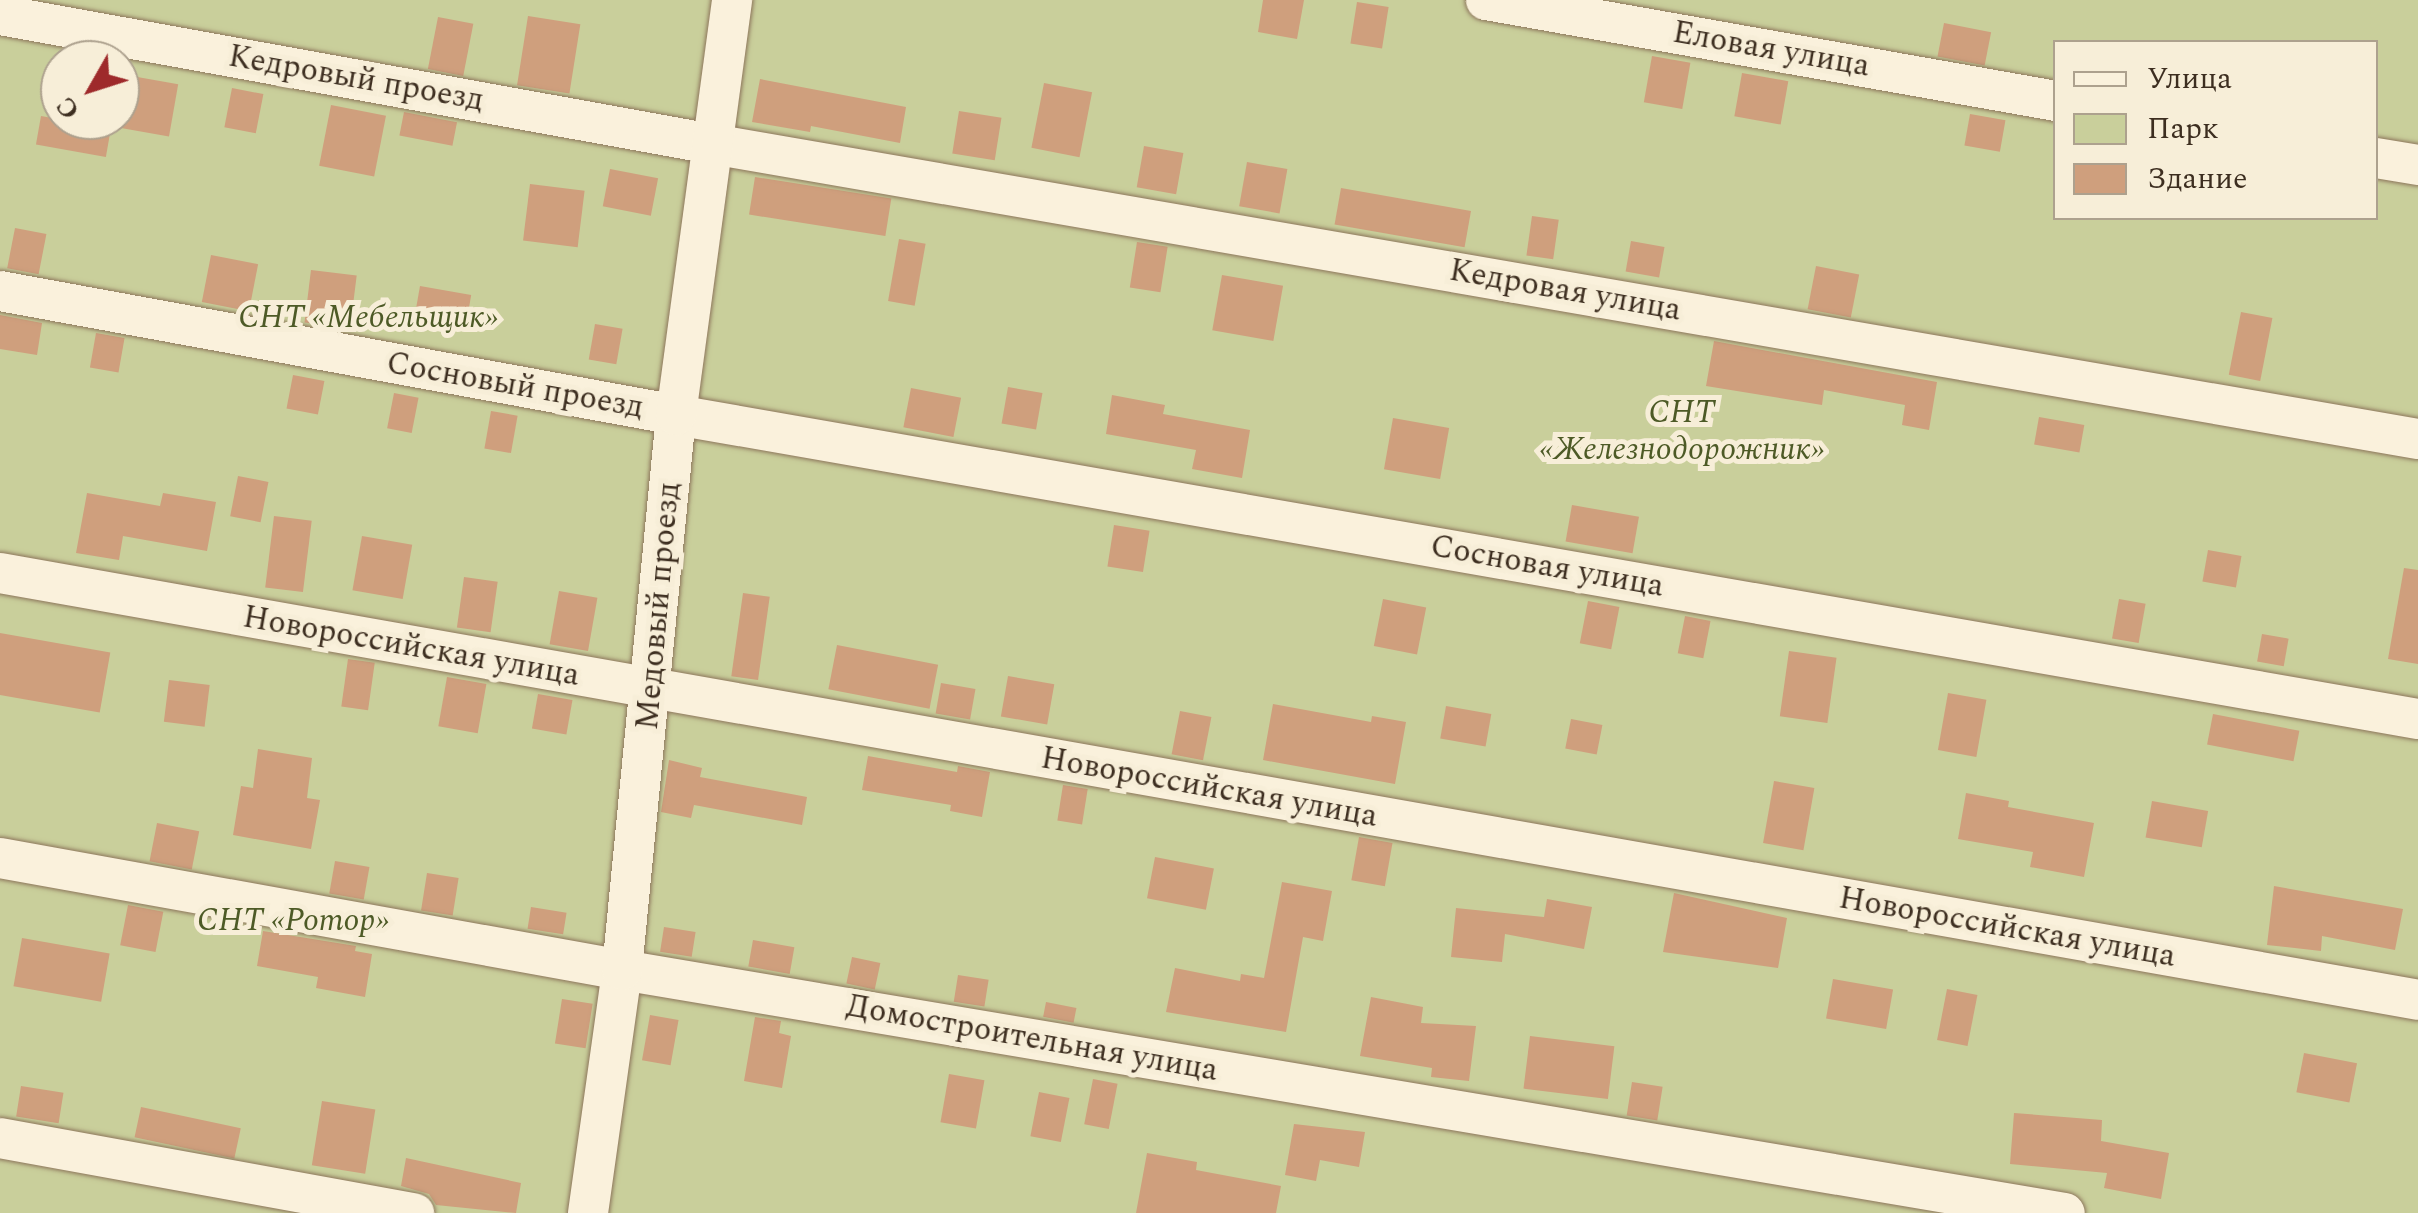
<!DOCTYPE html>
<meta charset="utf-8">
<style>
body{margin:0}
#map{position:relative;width:2418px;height:1213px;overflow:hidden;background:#f0e4c8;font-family:Spectral,serif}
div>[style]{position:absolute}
.green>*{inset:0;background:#c9cf9b}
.building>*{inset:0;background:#cf9f7d;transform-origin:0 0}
.roads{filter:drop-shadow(0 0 2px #8d765c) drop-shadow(0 0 2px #8d765c)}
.minor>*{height:40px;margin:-20px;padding:0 20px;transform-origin:20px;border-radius:20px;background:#faf1dc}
span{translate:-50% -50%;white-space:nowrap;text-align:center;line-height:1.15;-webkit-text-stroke:10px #f7eed8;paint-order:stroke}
.street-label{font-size:32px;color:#3d2e20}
.park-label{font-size:32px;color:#4d5a26;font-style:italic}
.legend{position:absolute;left:2053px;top:40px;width:325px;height:180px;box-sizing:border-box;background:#f7eed8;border:2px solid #ada18e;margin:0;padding:12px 18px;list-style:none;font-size:30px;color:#3d2e20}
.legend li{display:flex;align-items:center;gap:20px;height:50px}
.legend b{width:50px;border:2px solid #ada18e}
.north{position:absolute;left:40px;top:40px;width:100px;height:100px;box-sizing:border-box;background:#f7eed8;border:2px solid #ada18e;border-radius:50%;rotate:231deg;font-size:28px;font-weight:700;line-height:40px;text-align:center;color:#3d2e20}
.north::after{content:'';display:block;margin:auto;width:35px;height:45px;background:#9e2a2b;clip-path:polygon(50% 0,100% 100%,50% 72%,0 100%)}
</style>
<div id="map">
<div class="green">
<i style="clip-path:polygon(evenodd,0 0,2418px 0,2418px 1213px,0 1213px,0 0,2056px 42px,2376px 42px,2376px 218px,2056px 218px,2056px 42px,0 0,60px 60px,120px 60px,120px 120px,60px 120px,60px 60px)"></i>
</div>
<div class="building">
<i style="clip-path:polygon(1263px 0,1304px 0,1297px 39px,1258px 32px)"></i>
<i style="left:1357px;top:2px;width:32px;height:42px;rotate:9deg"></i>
<i style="left:528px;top:16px;width:53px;height:70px;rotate:9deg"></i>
<i style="left:438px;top:17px;width:36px;height:53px;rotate:11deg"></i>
<i style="left:1944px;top:23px;width:48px;height:34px;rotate:11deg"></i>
<i style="left:1652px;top:56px;width:39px;height:47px;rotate:10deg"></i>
<i style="left:1742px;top:73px;width:47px;height:44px;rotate:10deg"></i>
<i style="left:126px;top:75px;width:53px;height:53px;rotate:10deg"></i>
<i style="clip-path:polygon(760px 79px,906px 107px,900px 143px,811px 126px,810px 132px,752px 122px)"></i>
<i style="left:1044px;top:83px;width:49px;height:66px;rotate:11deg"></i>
<i style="left:232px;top:88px;width:32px;height:40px;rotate:11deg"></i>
<i style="left:331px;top:105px;width:56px;height:62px;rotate:11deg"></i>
<i style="left:959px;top:111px;width:43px;height:43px;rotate:9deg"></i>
<i style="left:404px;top:112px;width:54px;height:24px;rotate:11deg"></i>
<i style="left:1970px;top:114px;width:36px;height:32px;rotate:10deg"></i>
<i style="left:41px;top:116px;width:71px;height:29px;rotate:10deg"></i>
<i style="left:1144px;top:146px;width:40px;height:42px;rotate:10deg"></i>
<i style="left:1247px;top:162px;width:41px;height:45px;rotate:10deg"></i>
<i style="left:610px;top:169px;width:49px;height:38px;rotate:11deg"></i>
<i style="left:755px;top:177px;width:138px;height:38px;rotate:9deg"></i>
<i style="left:530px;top:184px;width:55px;height:57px;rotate:7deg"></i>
<i style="left:1341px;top:188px;width:132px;height:37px;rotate:10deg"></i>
<i style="left:1532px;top:216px;width:27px;height:40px;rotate:8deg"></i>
<i style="left:15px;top:228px;width:32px;height:41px;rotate:11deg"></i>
<i style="left:899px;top:239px;width:27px;height:63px;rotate:10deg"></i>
<i style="left:1631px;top:241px;width:34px;height:31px;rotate:10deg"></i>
<i style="left:1137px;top:242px;width:31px;height:46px;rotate:9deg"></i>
<i style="left:211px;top:255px;width:48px;height:48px;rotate:11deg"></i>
<i style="left:1816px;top:266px;width:44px;height:44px;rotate:11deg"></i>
<i style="left:311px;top:270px;width:46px;height:53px;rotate:7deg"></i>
<i style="left:1222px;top:275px;width:62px;height:56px;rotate:10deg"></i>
<i style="left:420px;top:286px;width:52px;height:34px;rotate:10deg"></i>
<i style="left:2241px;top:312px;width:32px;height:64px;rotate:11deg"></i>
<i style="clip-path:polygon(0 315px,42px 323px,37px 355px,0 349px)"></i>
<i style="left:595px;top:324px;width:28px;height:36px;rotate:10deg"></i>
<i style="left:96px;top:333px;width:29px;height:35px;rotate:10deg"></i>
<i style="clip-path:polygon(1714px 341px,1937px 382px,1929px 430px,1902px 425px,1905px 405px,1824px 390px,1822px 405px,1706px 386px)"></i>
<i style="left:293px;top:375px;width:32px;height:34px;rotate:11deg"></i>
<i style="left:1008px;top:387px;width:35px;height:37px;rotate:10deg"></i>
<i style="left:911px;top:388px;width:51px;height:40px;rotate:11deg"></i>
<i style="left:394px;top:393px;width:25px;height:36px;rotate:11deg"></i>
<i style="clip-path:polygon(1112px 395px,1165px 405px,1163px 414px,1250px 430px,1242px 478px,1192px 469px,1196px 450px,1106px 434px)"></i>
<i style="left:491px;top:411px;width:27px;height:38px;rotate:10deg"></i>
<i style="left:2039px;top:417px;width:46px;height:28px;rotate:10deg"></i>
<i style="left:1393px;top:418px;width:57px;height:52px;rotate:10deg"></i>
<i style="left:238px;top:476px;width:31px;height:41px;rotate:11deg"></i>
<i style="clip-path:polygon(87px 493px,160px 506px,163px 493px,216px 502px,207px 551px,123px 536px,119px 560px,76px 553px)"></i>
<i style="left:1572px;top:505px;width:68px;height:37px;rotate:10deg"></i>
<i style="left:274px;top:516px;width:38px;height:72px;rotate:7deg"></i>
<i style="left:1114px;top:525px;width:36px;height:42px;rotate:9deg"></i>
<i style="left:362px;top:536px;width:51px;height:55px;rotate:10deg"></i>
<i style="left:2208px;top:550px;width:34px;height:32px;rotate:10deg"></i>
<i style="clip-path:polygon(2404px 568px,2418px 570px,2418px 664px,2388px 659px)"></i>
<i style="left:464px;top:577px;width:34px;height:51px;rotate:8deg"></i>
<i style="left:559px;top:591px;width:39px;height:54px;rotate:10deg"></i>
<i style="left:743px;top:593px;width:27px;height:84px;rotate:8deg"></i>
<i style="left:1383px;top:599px;width:44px;height:48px;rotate:11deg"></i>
<i style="left:2119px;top:599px;width:27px;height:40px;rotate:10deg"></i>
<i style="left:1588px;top:601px;width:32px;height:43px;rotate:11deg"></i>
<i style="left:1685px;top:616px;width:26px;height:38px;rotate:11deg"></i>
<i style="left:0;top:633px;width:112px;height:61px;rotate:10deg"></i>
<i style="left:2262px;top:634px;width:27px;height:28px;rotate:10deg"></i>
<i style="left:837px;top:645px;width:103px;height:45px;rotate:11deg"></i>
<i style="left:1789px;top:651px;width:48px;height:66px;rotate:8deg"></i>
<i style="left:348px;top:659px;width:27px;height:48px;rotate:8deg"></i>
<i style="left:1008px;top:676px;width:47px;height:41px;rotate:10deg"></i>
<i style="left:447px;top:677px;width:40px;height:50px;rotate:10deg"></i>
<i style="left:169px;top:680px;width:41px;height:42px;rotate:7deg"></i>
<i style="left:941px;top:683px;width:35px;height:31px;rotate:10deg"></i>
<i style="left:1948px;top:693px;width:39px;height:58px;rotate:10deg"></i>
<i style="left:538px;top:694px;width:35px;height:35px;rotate:10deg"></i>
<i style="clip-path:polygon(1273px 704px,1371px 722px,1372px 716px,1406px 722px,1395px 784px,1263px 760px)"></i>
<i style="left:1446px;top:706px;width:46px;height:33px;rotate:10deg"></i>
<i style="left:1180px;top:711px;width:32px;height:44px;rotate:11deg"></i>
<i style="left:2213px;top:714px;width:88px;height:31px;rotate:11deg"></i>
<i style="left:1571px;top:719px;width:32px;height:30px;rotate:11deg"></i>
<i style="clip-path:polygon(258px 749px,312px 758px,307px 798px,320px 800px,311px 849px,233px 835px,241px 786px,253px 788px)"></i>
<i style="clip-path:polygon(868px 756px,957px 772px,958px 766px,990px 772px,982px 817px,950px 811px,951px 805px,862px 790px)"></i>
<i style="clip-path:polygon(669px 760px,702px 768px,700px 777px,807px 797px,802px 825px,694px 805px,691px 818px,661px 812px)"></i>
<i style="left:1774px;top:781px;width:41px;height:63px;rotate:10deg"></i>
<i style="left:1063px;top:785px;width:25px;height:36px;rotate:9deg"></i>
<i style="clip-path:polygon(1966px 793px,2009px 801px,2008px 807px,2094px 823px,2084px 877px,2030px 867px,2033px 852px,1958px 839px)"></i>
<i style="left:2152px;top:801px;width:57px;height:37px;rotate:10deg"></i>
<i style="left:157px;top:823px;width:43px;height:39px;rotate:11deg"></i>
<i style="left:1359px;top:837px;width:34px;height:44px;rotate:10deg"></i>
<i style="left:1155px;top:857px;width:60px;height:42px;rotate:11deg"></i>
<i style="left:335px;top:861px;width:35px;height:33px;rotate:10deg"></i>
<i style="left:427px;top:873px;width:32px;height:38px;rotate:9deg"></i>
<i style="clip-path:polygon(1282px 882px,1332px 891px,1323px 941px,1303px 937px,1286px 1032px,1166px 1012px,1175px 968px,1240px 981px,1241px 974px,1264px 978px)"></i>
<i style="clip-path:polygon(2274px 886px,2403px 909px,2395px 950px,2322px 936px,2321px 951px,2267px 945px)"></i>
<i style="clip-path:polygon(1674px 893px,1787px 918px,1778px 968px,1663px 952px)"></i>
<i style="clip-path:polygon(1547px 899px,1592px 907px,1584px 949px,1505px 934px,1502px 962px,1451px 957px,1456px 908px,1544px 917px)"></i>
<i style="left:128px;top:905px;width:36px;height:41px;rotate:11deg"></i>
<i style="left:531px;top:907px;width:36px;height:22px;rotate:9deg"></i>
<i style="left:664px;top:927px;width:32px;height:25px;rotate:9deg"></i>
<i style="clip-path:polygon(263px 931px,356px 946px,355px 951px,372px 954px,365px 997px,316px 988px,318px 977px,257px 966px)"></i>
<i style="left:22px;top:938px;width:89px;height:49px;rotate:10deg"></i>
<i style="left:753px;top:940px;width:42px;height:27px;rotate:10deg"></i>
<i style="left:852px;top:957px;width:29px;height:27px;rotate:12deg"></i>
<i style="left:958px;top:975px;width:31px;height:27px;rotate:9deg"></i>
<i style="left:1833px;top:979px;width:61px;height:40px;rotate:10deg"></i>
<i style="left:1947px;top:989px;width:31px;height:52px;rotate:11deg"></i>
<i style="clip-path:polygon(1371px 997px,1423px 1007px,1421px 1023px,1476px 1026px,1469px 1081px,1431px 1077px,1432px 1068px,1360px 1056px)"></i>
<i style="left:562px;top:999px;width:31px;height:45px;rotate:9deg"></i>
<i style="left:1046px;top:1002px;width:31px;height:15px;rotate:11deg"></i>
<i style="left:650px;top:1015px;width:29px;height:46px;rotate:10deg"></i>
<i style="clip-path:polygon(755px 1017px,781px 1021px,779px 1033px,791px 1036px,782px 1088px,744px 1081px)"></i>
<i style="left:1530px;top:1036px;width:85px;height:53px;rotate:7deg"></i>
<i style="left:2304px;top:1053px;width:54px;height:40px;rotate:11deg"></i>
<i style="left:949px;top:1074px;width:36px;height:49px;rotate:10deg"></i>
<i style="left:1093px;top:1079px;width:25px;height:46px;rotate:11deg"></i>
<i style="left:1632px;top:1082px;width:31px;height:34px;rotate:9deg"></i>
<i style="left:21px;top:1086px;width:43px;height:31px;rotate:9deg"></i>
<i style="left:1039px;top:1092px;width:31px;height:45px;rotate:11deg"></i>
<i style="left:322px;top:1101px;width:54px;height:65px;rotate:9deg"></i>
<i style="left:141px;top:1107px;width:102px;height:31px;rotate:12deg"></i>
<i style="clip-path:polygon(2014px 1113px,2102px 1120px,2101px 1141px,2169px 1153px,2161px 1199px,2104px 1188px,2107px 1173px,2010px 1164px)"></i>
<i style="clip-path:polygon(1294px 1124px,1365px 1132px,1359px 1167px,1320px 1160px,1316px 1181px,1285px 1175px)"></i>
<i style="clip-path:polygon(1147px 1153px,1197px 1162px,1196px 1170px,1281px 1186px,1276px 1213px,1136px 1213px)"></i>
<i style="clip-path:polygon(406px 1158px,521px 1183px,516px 1213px,436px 1205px,429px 1194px,401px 1186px)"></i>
</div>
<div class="roads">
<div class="minor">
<i style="left:1486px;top:0;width:579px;rotate:10.05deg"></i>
<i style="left:0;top:15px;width:724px;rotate:10.27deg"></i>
<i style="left:712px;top:144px;width:1731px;rotate:9.81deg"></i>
<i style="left:2376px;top:158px;width:43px;rotate:9.5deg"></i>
<i style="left:0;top:291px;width:687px;rotate:10.39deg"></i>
<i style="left:676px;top:415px;width:1768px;rotate:9.9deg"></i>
<i style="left:0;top:573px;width:2455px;rotate:10.01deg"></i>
<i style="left:0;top:858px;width:632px;rotate:10.21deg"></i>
<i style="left:622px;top:970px;width:1463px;rotate:9.56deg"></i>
<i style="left:0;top:1138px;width:421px;rotate:10.3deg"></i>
<i style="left:588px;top:1213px;width:245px;rotate:-82deg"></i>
<i style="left:622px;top:970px;width:558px;rotate:-84.44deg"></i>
<i style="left:676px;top:415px;width:419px;rotate:-82.3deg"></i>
</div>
</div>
<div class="street-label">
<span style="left:1771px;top:50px;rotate:10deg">Еловая улица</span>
<span style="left:356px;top:79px;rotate:10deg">Кедровый проезд</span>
<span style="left:1565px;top:291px;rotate:10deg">Кедровая улица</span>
<span style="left:515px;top:386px;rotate:10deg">Сосновый проезд</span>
<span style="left:1547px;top:567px;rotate:10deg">Сосновая улица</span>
<span style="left:659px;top:606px;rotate:-85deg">Медовый проезд</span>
<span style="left:411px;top:647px;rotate:10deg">Новороссийская улица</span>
<span style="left:1209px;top:788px;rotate:10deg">Новороссийская улица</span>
<span style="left:2007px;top:928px;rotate:10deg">Новороссийская улица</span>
<span style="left:1032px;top:1039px;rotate:10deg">Домостроительная улица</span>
</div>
<div class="park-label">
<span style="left:368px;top:318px">СНТ «Мебельщик»</span>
<span style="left:1682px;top:432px">СНТ<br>«Железнодорожник»</span>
<span style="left:293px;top:921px">СНТ «Ротор»</span>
</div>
<ul class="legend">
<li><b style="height:12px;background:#faf1dc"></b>Улица</li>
<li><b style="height:28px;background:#c9cf9b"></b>Парк</li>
<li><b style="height:28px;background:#cf9f7d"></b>Здание</li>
</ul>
<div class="north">С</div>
</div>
